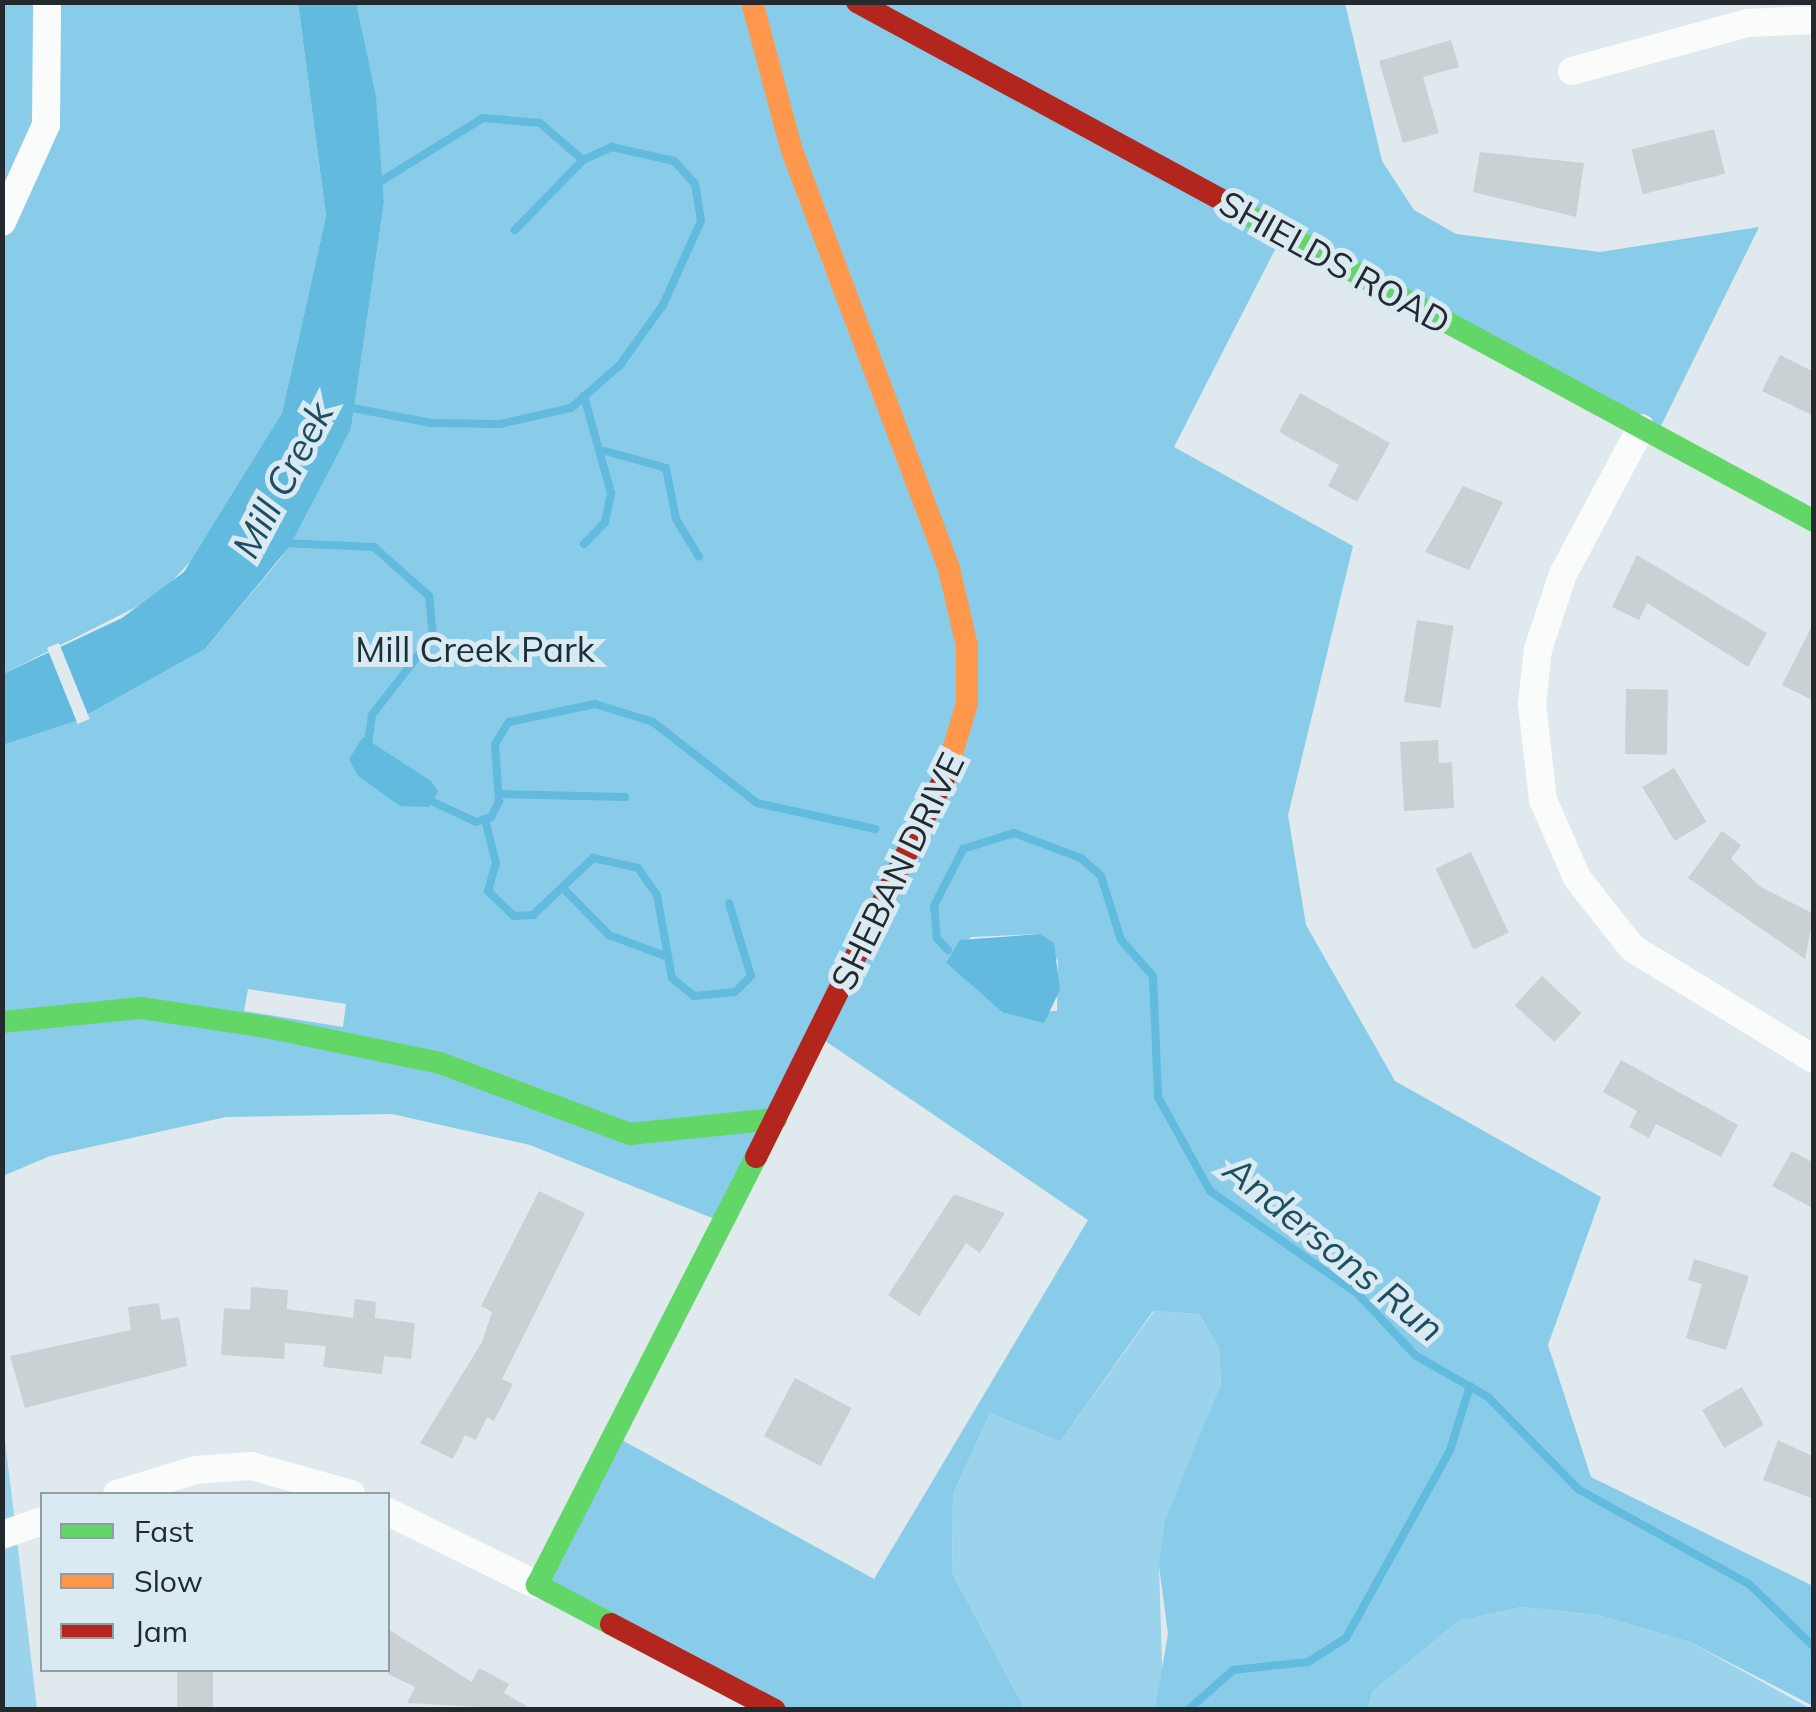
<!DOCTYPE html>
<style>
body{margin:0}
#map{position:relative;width:1816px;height:1712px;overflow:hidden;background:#e0e9ed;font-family:Mulish,sans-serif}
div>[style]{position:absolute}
.green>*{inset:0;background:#9cd3ec}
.forest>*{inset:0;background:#88cce9}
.water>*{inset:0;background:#62bade}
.pier>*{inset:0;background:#e0e9ed;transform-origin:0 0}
.stream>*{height:8px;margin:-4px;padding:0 4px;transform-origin:4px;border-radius:4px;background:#62bade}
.building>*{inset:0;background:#cad1d5;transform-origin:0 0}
.street>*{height:28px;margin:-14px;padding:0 14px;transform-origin:14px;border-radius:14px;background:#fafcfc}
.fast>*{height:22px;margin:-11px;padding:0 11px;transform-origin:11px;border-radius:11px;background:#63d668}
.slow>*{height:22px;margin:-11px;padding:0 11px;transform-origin:11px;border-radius:11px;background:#ff974d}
.jam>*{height:22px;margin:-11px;padding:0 11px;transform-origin:11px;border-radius:11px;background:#b3261e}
span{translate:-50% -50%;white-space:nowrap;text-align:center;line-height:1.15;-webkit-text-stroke:10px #daeaf3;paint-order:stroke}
.street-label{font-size:35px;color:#23292c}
.park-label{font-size:35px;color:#1b2f38}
.water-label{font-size:38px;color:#1e4e62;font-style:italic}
.frame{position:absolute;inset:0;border:5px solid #23292c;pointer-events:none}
.legend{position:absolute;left:40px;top:1492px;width:350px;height:180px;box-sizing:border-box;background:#daeaf3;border:2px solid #919da3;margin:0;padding:12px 18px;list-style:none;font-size:30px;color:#23292c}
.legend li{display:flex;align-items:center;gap:20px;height:50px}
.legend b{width:50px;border:2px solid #919da3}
</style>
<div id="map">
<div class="green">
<i style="clip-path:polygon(1154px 1311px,1199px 1314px,1219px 1348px,1221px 1384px,1159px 1566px,1163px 1694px,1155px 1709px,1025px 1709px,952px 1573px,953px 1494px,990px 1413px,1060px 1442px)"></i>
<i style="clip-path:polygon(2px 1416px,16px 1531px,37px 1709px,3px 1709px)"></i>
<i style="clip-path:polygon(1521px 1607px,1597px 1615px,1690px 1642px,1813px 1710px,1368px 1710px,1373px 1691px,1459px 1621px)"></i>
</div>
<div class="forest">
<i style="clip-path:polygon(3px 3px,298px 3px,326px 216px,282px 413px,207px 544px,158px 596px,3px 674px)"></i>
<i style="clip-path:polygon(evenodd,356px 3px,1345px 3px,1382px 161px,1414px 210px,1456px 234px,1600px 252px,1759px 227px,1656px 436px,1283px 234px,1174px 447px,1353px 546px,1288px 815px,1306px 925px,1395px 1081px,1601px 1197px,1548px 1345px,1591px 1477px,1813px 1586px,1813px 1706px,1690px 1642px,1597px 1615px,1521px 1607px,1459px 1621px,1373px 1691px,1368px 1709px,1155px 1709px,1168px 1634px,1159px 1566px,1165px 1520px,1221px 1384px,1219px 1348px,1199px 1314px,1153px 1311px,1060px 1442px,990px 1413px,953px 1494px,952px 1573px,1025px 1709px,775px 1709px,537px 1585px,611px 1434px,874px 1579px,1088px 1220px,818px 1036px,722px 1222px,530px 1145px,392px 1114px,226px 1117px,50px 1156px,3px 1176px,3px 745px,76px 721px,205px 649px,281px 558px,351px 429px,384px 203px,356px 3px,1040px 934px,1058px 961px,1057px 1011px,1002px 1012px,946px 963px,971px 937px,1040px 934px,356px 3px,248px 989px,346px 1004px,343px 1027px,244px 1011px,248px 989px)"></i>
</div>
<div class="water">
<i style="clip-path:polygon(298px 3px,356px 3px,376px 97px,384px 203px,351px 429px,289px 547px,205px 649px,76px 721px,3px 745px,3px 674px,122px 618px,184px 572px,282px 413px,326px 216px)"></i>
<i style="clip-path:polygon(363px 737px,431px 781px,438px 791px,429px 807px,400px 806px,358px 776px,349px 759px)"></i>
<i style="clip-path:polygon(1040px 934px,1054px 943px,1060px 990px,1044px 1023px,1002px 1012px,946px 963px,960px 940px)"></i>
</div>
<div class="pier">
<i style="left:59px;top:643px;width:82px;height:13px;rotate:68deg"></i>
</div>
<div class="stream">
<i style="left:373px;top:186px;width:129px;rotate:-31.7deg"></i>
<i style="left:483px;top:118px;width:57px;rotate:5deg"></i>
<i style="left:540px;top:123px;width:57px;rotate:40.7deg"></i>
<i style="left:347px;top:407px;width:86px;rotate:10.7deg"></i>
<i style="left:432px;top:423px;width:68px;rotate:0.8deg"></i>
<i style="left:500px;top:424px;width:73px;rotate:-12.7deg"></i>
<i style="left:571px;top:408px;width:65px;rotate:-41.3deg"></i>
<i style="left:620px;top:365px;width:74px;rotate:-54.4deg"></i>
<i style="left:663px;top:305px;width:92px;rotate:-65.7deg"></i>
<i style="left:701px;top:221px;width:37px;rotate:-99deg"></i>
<i style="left:695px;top:184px;width:31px;rotate:-132deg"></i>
<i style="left:674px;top:161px;width:64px;rotate:-167.3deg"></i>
<i style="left:612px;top:147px;width:32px;rotate:156deg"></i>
<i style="left:583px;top:160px;width:98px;rotate:134.2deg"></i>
<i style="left:605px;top:451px;width:63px;rotate:15.6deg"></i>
<i style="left:666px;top:468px;width:52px;rotate:78.9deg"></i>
<i style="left:676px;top:519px;width:44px;rotate:58.8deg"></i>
<i style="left:283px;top:543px;width:91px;rotate:2.5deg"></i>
<i style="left:374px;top:547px;width:74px;rotate:41.7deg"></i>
<i style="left:429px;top:596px;width:40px;rotate:84.3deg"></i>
<i style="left:433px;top:636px;width:100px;rotate:127.7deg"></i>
<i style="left:372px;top:715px;width:28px;rotate:98deg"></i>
<i style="left:584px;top:544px;width:30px;rotate:-46deg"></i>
<i style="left:605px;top:522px;width:30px;rotate:-78deg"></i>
<i style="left:611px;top:493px;width:101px;rotate:-105.6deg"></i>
<i style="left:499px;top:794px;width:126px;rotate:1.4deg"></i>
<i style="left:427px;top:799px;width:54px;rotate:25.1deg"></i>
<i style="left:476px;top:822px;width:16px;rotate:-18deg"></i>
<i style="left:491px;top:817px;width:18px;rotate:-63deg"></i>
<i style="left:499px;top:801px;width:57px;rotate:-94deg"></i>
<i style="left:495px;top:744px;width:26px;rotate:-58deg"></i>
<i style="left:509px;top:722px;width:88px;rotate:-11.8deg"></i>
<i style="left:595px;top:704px;width:61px;rotate:17.2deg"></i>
<i style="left:653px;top:722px;width:132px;rotate:37.9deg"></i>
<i style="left:757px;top:803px;width:121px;rotate:12.4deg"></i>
<i style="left:485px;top:819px;width:45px;rotate:76deg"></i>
<i style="left:496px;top:863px;width:29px;rotate:106deg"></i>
<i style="left:488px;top:891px;width:36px;rotate:44deg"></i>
<i style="left:514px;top:916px;width:19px;rotate:-3deg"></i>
<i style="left:533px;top:915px;width:83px;rotate:-43.5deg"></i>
<i style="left:593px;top:858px;width:46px;rotate:12.5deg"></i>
<i style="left:638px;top:868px;width:33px;rotate:55deg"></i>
<i style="left:657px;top:895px;width:84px;rotate:79.8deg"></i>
<i style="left:672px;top:978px;width:28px;rotate:39deg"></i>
<i style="left:694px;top:996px;width:41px;rotate:-5.6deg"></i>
<i style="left:735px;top:992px;width:23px;rotate:-45deg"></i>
<i style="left:751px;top:976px;width:76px;rotate:-106.8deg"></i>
<i style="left:563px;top:888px;width:66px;rotate:45.6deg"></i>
<i style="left:609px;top:935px;width:60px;rotate:20.6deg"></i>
<i style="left:948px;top:950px;width:16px;rotate:-133deg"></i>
<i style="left:937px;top:938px;width:32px;rotate:-95deg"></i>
<i style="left:934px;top:906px;width:64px;rotate:-63deg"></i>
<i style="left:963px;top:849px;width:53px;rotate:-17.4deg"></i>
<i style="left:1014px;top:833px;width:72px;rotate:20.5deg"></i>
<i style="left:1081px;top:858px;width:27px;rotate:42deg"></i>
<i style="left:1101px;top:876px;width:67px;rotate:72.6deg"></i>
<i style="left:1121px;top:940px;width:48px;rotate:48.4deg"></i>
<i style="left:1153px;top:976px;width:121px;rotate:87.6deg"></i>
<i style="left:1158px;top:1097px;width:107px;rotate:61deg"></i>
<i style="left:1210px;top:1191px;width:179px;rotate:34.8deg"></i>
<i style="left:1357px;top:1293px;width:85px;rotate:46.9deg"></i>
<i style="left:1415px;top:1355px;width:84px;rotate:29.9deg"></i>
<i style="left:1488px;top:1397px;width:129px;rotate:45.6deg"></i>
<i style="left:1578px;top:1489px;width:196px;rotate:29.1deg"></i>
<i style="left:1749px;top:1584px;width:91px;rotate:44.1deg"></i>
<i style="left:1188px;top:1710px;width:60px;rotate:-41.6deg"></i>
<i style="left:1233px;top:1670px;width:75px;rotate:-6.1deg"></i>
<i style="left:1308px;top:1662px;width:45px;rotate:-32.3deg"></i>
<i style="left:1346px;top:1638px;width:215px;rotate:-61deg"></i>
<i style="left:1450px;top:1450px;width:67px;rotate:-72.6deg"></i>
</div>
<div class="building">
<i style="clip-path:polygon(1451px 40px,1459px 67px,1423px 77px,1439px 133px,1403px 143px,1379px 61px)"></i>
<i style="left:1714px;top:129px;width:46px;height:85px;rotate:76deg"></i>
<i style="clip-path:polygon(1480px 152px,1584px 163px,1576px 217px,1473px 192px)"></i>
<i style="clip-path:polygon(1780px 355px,1814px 372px,1814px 416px,1762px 391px)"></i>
<i style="clip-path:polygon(1300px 393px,1390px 443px,1357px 502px,1328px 486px,1339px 465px,1279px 432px)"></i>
<i style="clip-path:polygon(1463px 486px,1503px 502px,1469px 570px,1425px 552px)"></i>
<i style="clip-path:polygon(1637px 555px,1767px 633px,1748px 667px,1647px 603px,1639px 620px,1612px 607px)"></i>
<i style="left:1417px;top:620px;width:37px;height:83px;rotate:9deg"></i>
<i style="clip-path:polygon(1814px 622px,1814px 701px,1782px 685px)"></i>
<i style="left:1626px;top:689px;width:42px;height:65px;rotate:1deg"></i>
<i style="clip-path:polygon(1438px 740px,1439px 763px,1452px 762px,1454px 808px,1404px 811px,1400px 742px)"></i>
<i style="left:1674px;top:768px;width:63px;height:37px;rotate:59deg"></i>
<i style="clip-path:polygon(1722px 831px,1741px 845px,1731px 859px,1761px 887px,1814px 914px,1805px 959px,1688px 878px)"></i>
<i style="left:1471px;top:852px;width:89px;height:39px;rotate:65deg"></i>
<i style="left:1542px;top:976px;width:54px;height:40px;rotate:43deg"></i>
<i style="clip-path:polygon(1621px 1060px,1738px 1125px,1721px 1157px,1656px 1124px,1649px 1138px,1629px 1127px,1637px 1111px,1603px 1092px)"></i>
<i style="clip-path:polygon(1792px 1151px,1814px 1163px,1814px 1209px,1772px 1186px)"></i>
<i style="clip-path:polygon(539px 1191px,585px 1213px,502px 1379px,513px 1384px,494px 1421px,487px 1417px,476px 1440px,465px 1435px,453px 1459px,420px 1443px,482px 1342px,492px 1312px,481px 1306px)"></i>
<i style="clip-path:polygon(954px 1194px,1005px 1213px,980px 1253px,966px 1243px,919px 1316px,888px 1295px)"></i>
<i style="clip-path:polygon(1694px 1259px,1749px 1276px,1726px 1350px,1686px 1338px,1702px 1284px,1688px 1280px)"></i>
<i style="clip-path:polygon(251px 1287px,288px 1290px,287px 1309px,353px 1318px,355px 1299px,376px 1302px,375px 1318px,415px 1323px,411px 1359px,384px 1356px,382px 1374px,323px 1367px,326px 1346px,285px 1343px,284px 1359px,221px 1355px,224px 1308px,250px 1310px)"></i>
<i style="clip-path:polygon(159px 1303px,161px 1320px,179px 1317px,187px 1366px,25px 1408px,10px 1356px,131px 1330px,128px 1307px)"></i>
<i style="left:795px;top:1378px;width:64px;height:66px;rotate:28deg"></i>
<i style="left:1742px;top:1387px;width:44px;height:46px;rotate:60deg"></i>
<i style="clip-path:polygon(1778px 1440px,1814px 1457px,1814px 1499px,1763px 1480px)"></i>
<i style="clip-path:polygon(388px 1629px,472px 1682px,479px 1668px,509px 1684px,504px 1693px,534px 1710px,407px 1703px,415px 1687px,388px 1674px)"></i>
<i style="left:177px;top:1670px;width:36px;height:40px"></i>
</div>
<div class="street">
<i style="left:1572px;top:71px;width:182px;rotate:-15.3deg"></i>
<i style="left:1748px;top:23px;width:66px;rotate:-2.6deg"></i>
<i style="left:2px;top:222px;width:107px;rotate:-65.6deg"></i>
<i style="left:46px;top:125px;width:123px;rotate:-89.5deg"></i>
<i style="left:1641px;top:428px;width:166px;rotate:118.1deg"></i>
<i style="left:1563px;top:574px;width:79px;rotate:108.4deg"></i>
<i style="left:1538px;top:649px;width:55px;rotate:96.2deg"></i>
<i style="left:1532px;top:704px;width:97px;rotate:83.5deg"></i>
<i style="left:1543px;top:800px;width:85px;rotate:66.4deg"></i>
<i style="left:1577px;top:878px;width:89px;rotate:51.8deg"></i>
<i style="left:1632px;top:948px;width:213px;rotate:31.4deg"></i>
<i style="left:117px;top:1494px;width:83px;rotate:-16.9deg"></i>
<i style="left:196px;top:1470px;width:55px;rotate:-4.2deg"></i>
<i style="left:251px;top:1466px;width:104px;rotate:15.6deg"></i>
<i style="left:388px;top:1512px;width:166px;rotate:26.1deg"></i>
<i style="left:2px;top:1535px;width:42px;rotate:-19.3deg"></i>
</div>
<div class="fast">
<i style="left:1225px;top:202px;width:670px;rotate:28.44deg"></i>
<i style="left:2px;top:1022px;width:140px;rotate:-5.8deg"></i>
<i style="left:141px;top:1008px;width:126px;rotate:8.6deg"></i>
<i style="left:266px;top:1027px;width:178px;rotate:11.7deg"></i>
<i style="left:440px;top:1063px;width:203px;rotate:20.5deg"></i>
<i style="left:630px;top:1134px;width:147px;rotate:-5.9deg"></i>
<i style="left:611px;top:1624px;width:84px;rotate:-152.2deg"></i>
<i style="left:537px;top:1585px;width:481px;rotate:-62.9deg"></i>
</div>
<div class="slow">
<i style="left:752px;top:2px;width:151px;rotate:75deg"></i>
<i style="left:791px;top:148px;width:450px;rotate:69.4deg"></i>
<i style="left:949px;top:569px;width:79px;rotate:76.8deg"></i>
<i style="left:967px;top:646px;width:57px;rotate:90deg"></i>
<i style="left:967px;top:703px;width:77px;rotate:106.6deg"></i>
</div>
<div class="jam">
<i style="left:857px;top:2px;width:419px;rotate:28.5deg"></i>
<i style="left:756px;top:1157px;width:424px;rotate:-63.6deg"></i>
<i style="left:611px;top:1624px;width:185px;rotate:27.7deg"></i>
</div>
<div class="street-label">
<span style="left:1335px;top:262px;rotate:29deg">SHIELDS ROAD</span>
<span style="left:897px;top:871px;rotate:-64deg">SHEBAN DRIVE</span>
</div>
<div class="park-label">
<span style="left:475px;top:649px">Mill Creek Park</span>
</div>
<div class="water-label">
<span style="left:283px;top:480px;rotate:-62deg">Mill Creek</span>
<span style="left:1334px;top:1249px;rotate:39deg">Andersons Run</span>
</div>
<div class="frame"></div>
<ul class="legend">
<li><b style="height:12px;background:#63d668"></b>Fast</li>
<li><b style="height:12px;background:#ff974d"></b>Slow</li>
<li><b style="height:12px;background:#b3261e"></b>Jam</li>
</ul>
</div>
